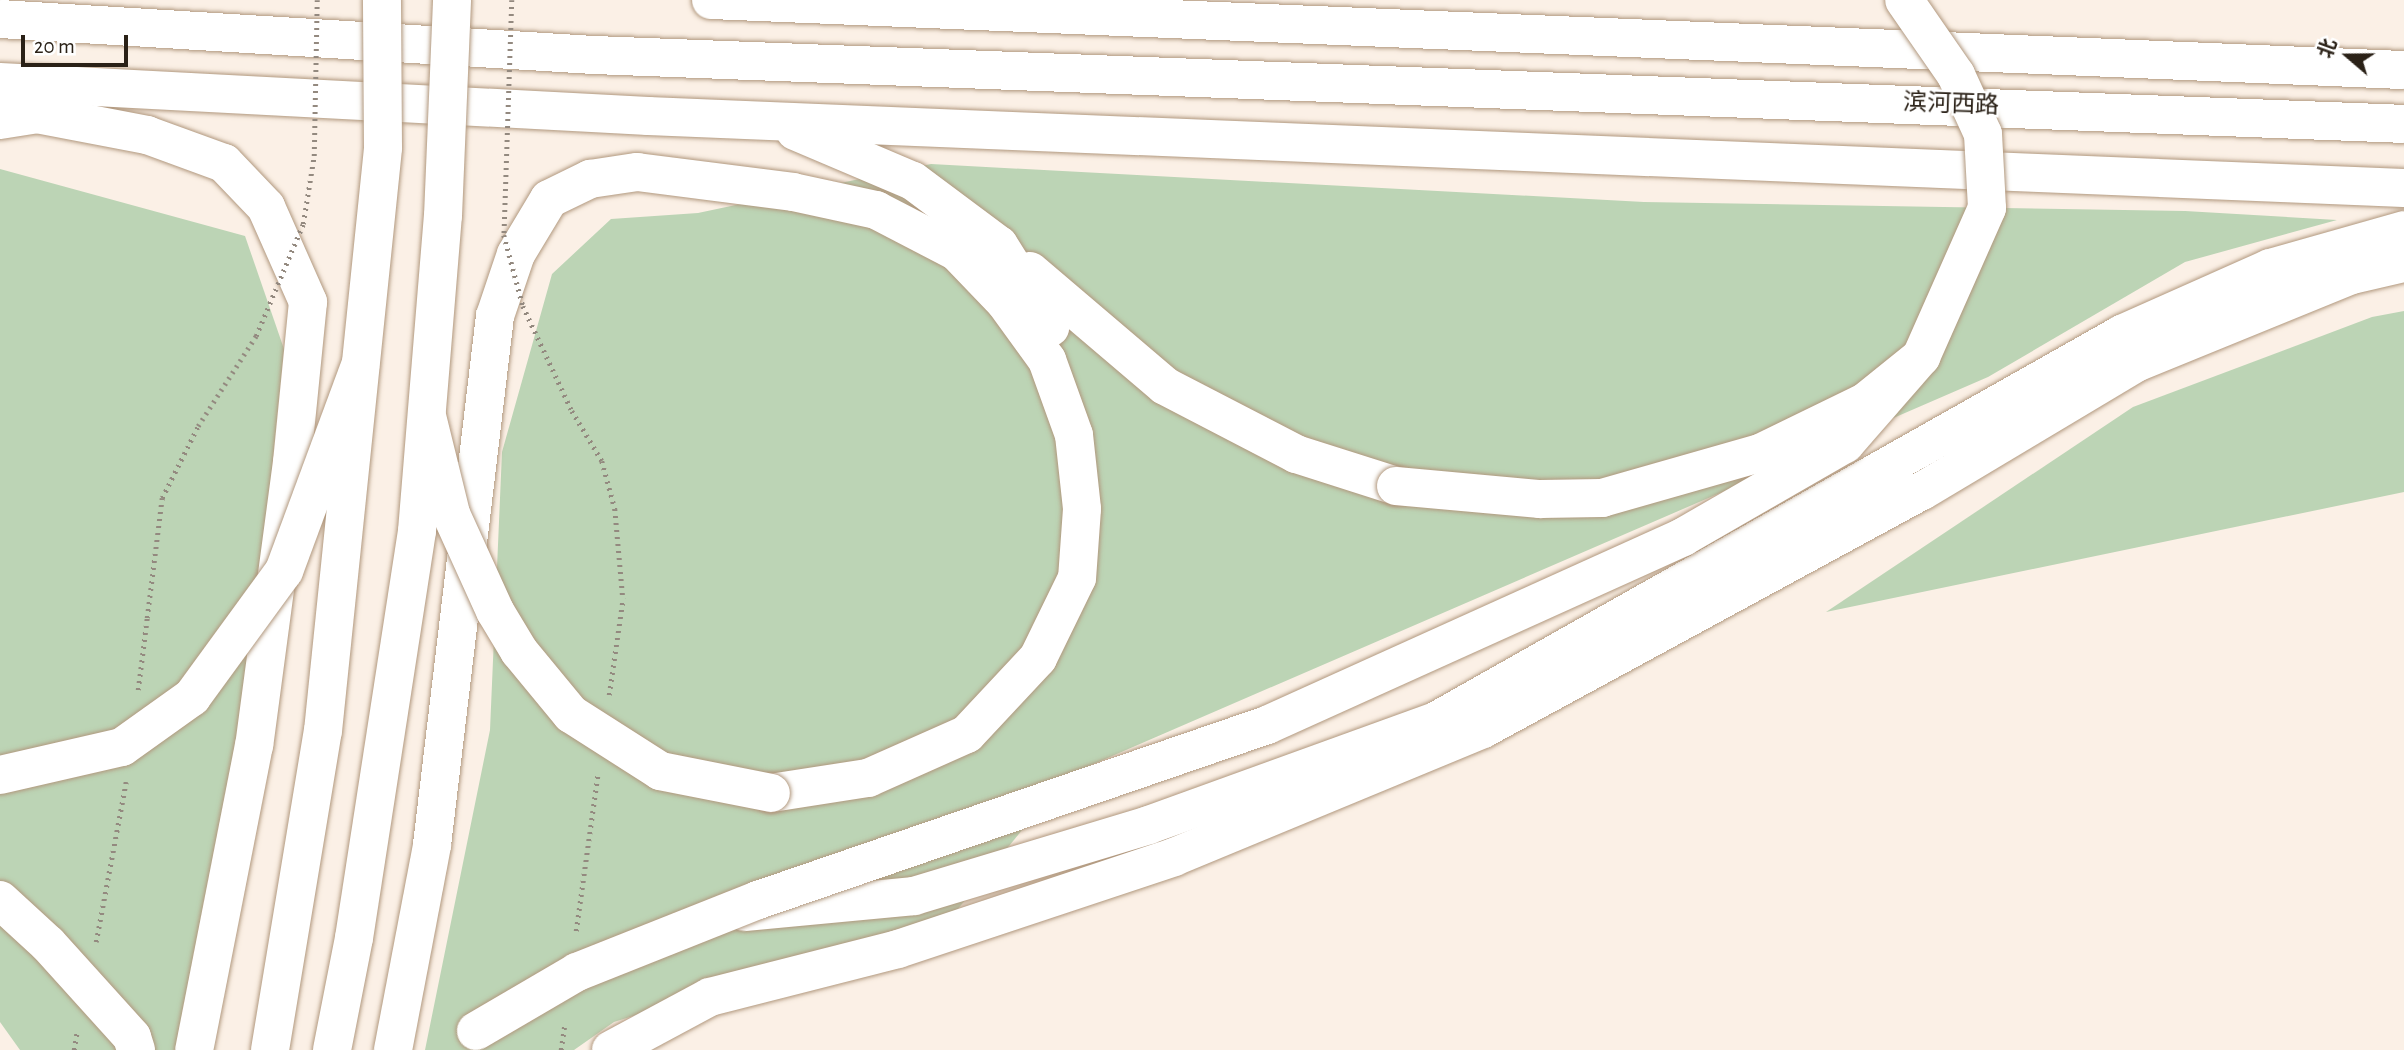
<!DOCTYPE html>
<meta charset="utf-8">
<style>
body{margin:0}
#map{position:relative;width:2404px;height:1050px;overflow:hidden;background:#fbf0e6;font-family:"Alegreya Sans","Noto Sans SC",sans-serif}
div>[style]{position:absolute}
.green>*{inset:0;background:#bcd4b5}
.path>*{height:4.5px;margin-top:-2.25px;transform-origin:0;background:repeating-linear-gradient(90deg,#93897f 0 2px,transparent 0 7px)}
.roads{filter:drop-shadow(0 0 2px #b1987e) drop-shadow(0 0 2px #b1987e)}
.highway>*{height:38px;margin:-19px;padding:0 19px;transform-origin:19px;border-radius:19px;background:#fff}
.path-bridge>*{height:4.5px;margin-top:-2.25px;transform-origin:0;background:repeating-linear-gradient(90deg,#93897f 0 2px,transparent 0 7px)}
.bridges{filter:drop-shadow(0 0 2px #b1987e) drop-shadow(0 0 2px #b1987e)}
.major-bridge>*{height:38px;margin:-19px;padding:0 19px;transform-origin:19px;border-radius:19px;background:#fff}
.highway-bridge>*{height:38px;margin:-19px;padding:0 19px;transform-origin:19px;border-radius:19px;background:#fff}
span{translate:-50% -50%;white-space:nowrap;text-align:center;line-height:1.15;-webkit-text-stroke:5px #fff;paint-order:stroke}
.street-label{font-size:24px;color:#2a2117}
.north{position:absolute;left:2313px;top:21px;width:70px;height:70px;-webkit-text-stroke:5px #fff;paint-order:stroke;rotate:290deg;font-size:19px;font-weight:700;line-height:28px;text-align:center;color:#2a2117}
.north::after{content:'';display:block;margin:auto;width:24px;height:32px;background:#2a2117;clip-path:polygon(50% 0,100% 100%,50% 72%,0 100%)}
.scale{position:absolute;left:21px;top:35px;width:107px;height:32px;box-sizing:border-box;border:4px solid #2a2117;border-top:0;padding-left:9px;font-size:21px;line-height:24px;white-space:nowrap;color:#2a2117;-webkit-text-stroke:5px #fff;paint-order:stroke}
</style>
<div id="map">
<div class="green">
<i style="clip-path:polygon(931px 164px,1644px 202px,2185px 211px,2337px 220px,2185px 262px,1988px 377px,1066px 776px,953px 915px,614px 1022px,574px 1050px,425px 1050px,490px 730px,502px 452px,552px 274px,611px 219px,698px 213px)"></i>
<i style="clip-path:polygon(0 169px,245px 236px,284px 349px,214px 1050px,20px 1050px,0 1022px)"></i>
<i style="clip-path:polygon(2404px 311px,2404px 492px,1826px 612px,2133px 407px,2372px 317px)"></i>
</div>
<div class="path">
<i style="left:138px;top:690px;width:73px;rotate:-82.9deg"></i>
<i style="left:609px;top:695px;width:98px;rotate:-81.8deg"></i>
<i style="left:576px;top:931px;width:160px;rotate:-82.1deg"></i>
<i style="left:96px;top:942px;width:163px;rotate:-79.4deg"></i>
<i style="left:74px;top:1050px;width:18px;rotate:-81deg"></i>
<i style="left:561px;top:1050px;width:27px;rotate:-82deg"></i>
</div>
<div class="roads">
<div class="highway">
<i style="left:711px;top:0;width:1694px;rotate:2.37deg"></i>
<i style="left:0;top:19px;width:595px;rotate:3.47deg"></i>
<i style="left:594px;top:55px;width:1811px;rotate:2.18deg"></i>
<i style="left:0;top:82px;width:649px;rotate:3deg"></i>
<i style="left:648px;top:116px;width:1757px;rotate:2.35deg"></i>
<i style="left:0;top:120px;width:37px;rotate:-9deg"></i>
<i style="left:37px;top:114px;width:112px;rotate:10.8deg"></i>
<i style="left:147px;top:135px;width:82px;rotate:20deg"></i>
<i style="left:224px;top:163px;width:61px;rotate:46.3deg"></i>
<i style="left:266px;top:207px;width:104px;rotate:66.1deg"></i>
<i style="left:308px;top:302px;width:161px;rotate:95.7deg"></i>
<i style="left:292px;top:462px;width:286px;rotate:97.6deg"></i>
<i style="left:254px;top:745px;width:311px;rotate:101.1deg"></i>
<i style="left:795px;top:131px;width:128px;rotate:23deg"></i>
<i style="left:913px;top:181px;width:107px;rotate:36.7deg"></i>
<i style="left:999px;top:245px;width:97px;rotate:58.1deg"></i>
<i style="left:1030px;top:271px;width:177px;rotate:40.4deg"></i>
<i style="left:1165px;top:386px;width:148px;rotate:27.4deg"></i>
<i style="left:1296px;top:454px;width:105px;rotate:17.7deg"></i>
<i style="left:745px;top:912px;width:170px;rotate:-5.4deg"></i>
<i style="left:914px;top:896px;width:245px;rotate:-16.8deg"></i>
<i style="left:1149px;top:825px;width:305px;rotate:-19.9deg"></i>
<i style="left:1436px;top:721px;width:788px;rotate:-29.43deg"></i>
<i style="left:2122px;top:334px;width:162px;rotate:-24deg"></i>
<i style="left:2270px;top:268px;width:139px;rotate:-15.8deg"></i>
<i style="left:393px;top:1050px;width:209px;rotate:-79.2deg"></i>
<i style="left:432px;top:845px;width:533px;rotate:-83.21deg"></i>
<i style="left:495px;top:316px;width:65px;rotate:-71.3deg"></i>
<i style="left:516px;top:254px;width:64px;rotate:-59deg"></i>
<i style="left:549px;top:199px;width:46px;rotate:-26deg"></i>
<i style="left:590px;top:179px;width:48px;rotate:-8.5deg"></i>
<i style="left:637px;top:172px;width:157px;rotate:7.3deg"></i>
<i style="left:793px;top:192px;width:85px;rotate:12.2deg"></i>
<i style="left:876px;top:210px;width:91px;rotate:27.4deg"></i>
<i style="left:957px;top:252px;width:69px;rotate:46.2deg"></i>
<i style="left:1005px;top:302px;width:72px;rotate:54.1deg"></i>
<i style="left:1047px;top:360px;width:80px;rotate:70.2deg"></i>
<i style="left:1074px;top:435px;width:74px;rotate:83.8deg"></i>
<i style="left:1082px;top:509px;width:69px;rotate:94.1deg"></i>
<i style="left:1077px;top:578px;width:89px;rotate:116deg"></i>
<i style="left:1038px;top:658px;width:104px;rotate:133.1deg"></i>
<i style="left:967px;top:734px;width:108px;rotate:156deg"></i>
<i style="left:868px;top:778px;width:98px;rotate:171.2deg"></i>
<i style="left:611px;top:1050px;width:112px;rotate:-28.2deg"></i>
<i style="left:710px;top:997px;width:194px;rotate:-14.3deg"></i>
<i style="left:898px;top:949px;width:291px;rotate:-18.4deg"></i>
<i style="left:1174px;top:857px;width:334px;rotate:-22.5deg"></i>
<i style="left:1483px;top:729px;width:499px;rotate:-28.5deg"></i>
<i style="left:1922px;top:491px;width:249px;rotate:-30.9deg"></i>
<i style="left:2136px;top:363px;width:233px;rotate:-22.2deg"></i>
<i style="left:2352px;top:275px;width:53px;rotate:-13deg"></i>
</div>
</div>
<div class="path-bridge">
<i style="left:512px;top:0;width:235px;rotate:91.9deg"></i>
<i style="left:504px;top:235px;width:73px;rotate:75deg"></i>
<i style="left:523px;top:306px;width:116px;rotate:65deg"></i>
<i style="left:572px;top:411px;width:58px;rotate:59deg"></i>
<i style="left:602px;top:461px;width:50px;rotate:74.8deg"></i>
<i style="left:615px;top:509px;width:89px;rotate:84.9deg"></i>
<i style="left:147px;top:618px;width:121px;rotate:-82.9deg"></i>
<i style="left:162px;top:498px;width:80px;rotate:-63.4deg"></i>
<i style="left:198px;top:426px;width:107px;rotate:-57.2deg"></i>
<i style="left:256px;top:336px;width:121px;rotate:-67.2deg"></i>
<i style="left:303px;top:224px;width:69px;rotate:-80.8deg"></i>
<i style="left:314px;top:156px;width:156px;rotate:-88.9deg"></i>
</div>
<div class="bridges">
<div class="major-bridge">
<i style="left:270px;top:1050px;width:323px;rotate:-80.6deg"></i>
<i style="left:323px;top:731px;width:586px;rotate:-84.12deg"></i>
<i style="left:383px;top:148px;width:148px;rotate:-90.4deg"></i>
<i style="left:332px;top:1050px;width:114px;rotate:-78.9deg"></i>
<i style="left:354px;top:938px;width:412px;rotate:-81.2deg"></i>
<i style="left:417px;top:531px;width:316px;rotate:-85.3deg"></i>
<i style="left:443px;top:216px;width:216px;rotate:-87.6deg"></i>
</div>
<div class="highway-bridge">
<i style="left:427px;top:416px;width:101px;rotate:76.2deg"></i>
<i style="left:451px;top:514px;width:107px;rotate:65.6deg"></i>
<i style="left:495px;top:611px;width:47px;rotate:59deg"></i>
<i style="left:519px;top:651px;width:82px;rotate:50.5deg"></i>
<i style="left:571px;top:714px;width:106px;rotate:32.6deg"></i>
<i style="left:660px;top:771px;width:113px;rotate:11.2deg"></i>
<i style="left:1396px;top:486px;width:145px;rotate:5.2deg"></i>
<i style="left:1540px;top:499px;width:62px;rotate:-0.9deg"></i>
<i style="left:1602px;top:498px;width:164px;rotate:-15.9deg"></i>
<i style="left:1760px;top:453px;width:117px;rotate:-25.9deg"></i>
<i style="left:1865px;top:402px;width:72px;rotate:-38.8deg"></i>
<i style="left:1921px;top:357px;width:163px;rotate:-66.1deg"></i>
<i style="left:1987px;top:208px;width:74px;rotate:-93.1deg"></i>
<i style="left:1983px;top:134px;width:65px;rotate:-114.6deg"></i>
<i style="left:1956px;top:75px;width:91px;rotate:-124.7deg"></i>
<i style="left:0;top:775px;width:125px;rotate:-12.9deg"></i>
<i style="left:122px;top:747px;width:86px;rotate:-35.5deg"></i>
<i style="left:192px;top:697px;width:156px;rotate:-53.9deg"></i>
<i style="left:284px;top:571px;width:220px;rotate:-69.7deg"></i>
<i style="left:0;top:900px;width:65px;rotate:42.5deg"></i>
<i style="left:48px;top:944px;width:125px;rotate:47.9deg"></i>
<i style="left:132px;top:1037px;width:14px;rotate:73deg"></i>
<i style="left:476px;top:1031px;width:117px;rotate:-30.3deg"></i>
<i style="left:577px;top:972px;width:195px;rotate:-21.7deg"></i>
<i style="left:758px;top:900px;width:538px;rotate:-18.97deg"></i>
<i style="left:1267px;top:725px;width:457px;rotate:-24.3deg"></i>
<i style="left:1683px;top:537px;width:187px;rotate:-29.9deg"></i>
<i style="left:1845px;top:444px;width:116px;rotate:-48.9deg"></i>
</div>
</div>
<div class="street-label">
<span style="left:1951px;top:105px;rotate:2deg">滨河西路</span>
</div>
<div class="north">北</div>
<div class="scale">20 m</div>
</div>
